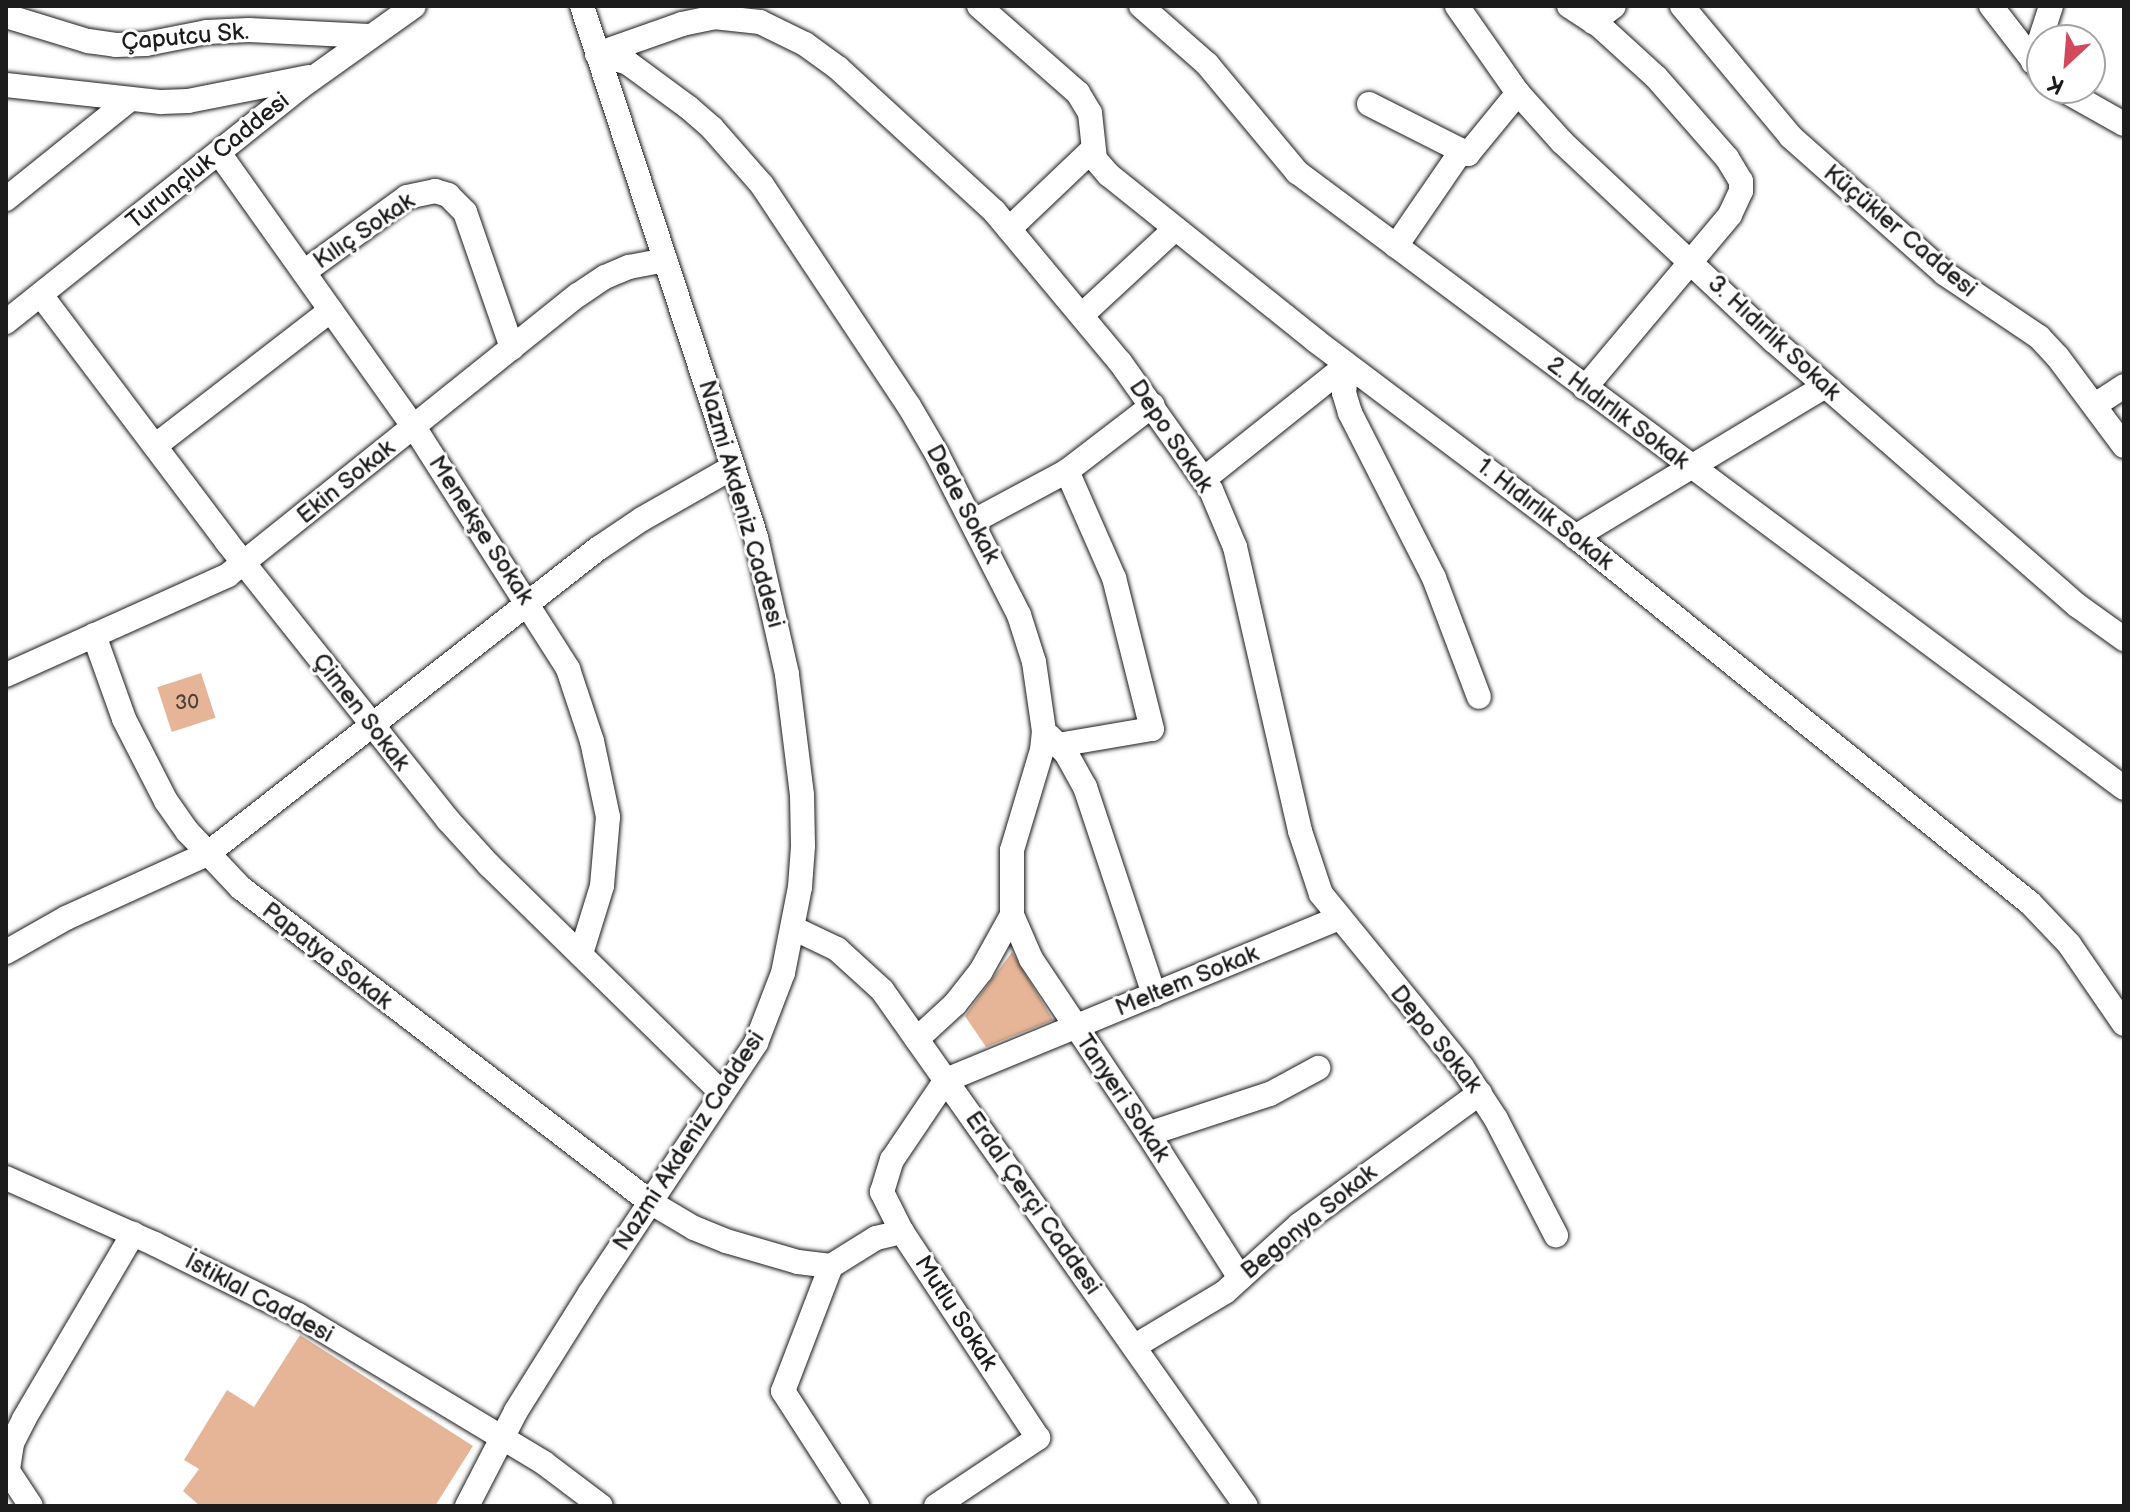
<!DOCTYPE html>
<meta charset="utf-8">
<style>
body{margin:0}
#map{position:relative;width:2130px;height:1512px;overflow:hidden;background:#fff;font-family:"Balsamiq Sans",sans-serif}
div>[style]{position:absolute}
.building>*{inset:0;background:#e6b597;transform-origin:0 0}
.roads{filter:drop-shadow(0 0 2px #1c1c1c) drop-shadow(0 0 2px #1c1c1c)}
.minor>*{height:24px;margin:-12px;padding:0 12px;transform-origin:12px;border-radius:12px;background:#fff}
span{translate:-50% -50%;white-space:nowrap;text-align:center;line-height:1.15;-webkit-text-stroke:6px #fff;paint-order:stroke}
.number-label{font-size:20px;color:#4e423b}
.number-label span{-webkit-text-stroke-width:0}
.street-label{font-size:24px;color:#1c1c1c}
.frame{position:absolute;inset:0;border:8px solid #1c1c1c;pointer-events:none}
.north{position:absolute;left:2026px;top:24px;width:80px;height:80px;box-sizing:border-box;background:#fff;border:2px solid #a4a4a4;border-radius:50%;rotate:206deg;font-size:22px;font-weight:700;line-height:32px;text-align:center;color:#1c1c1c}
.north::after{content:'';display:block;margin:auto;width:28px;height:36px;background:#d1495b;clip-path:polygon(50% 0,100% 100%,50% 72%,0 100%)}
</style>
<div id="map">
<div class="building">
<i style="left:201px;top:673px;width:47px;height:46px;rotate:72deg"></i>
<i style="clip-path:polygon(1012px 952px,1053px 1020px,986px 1047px,965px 1016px)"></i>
<i style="clip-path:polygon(300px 1335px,473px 1446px,435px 1506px,200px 1506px,183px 1491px,199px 1469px,184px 1460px,227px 1390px,254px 1407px)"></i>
</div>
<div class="roads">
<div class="minor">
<i style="left:979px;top:6px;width:132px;rotate:41.3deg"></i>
<i style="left:1078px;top:93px;width:23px;rotate:59deg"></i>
<i style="left:1090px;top:113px;width:46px;rotate:83.8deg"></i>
<i style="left:1095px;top:159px;width:21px;rotate:49deg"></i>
<i style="left:1109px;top:175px;width:265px;rotate:38.7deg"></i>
<i style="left:1316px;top:341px;width:321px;rotate:37deg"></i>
<i style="left:1572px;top:534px;width:588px;rotate:38.86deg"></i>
<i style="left:2030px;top:903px;width:57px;rotate:46.4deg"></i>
<i style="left:2069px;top:944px;width:97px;rotate:55.5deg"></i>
<i style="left:1141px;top:6px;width:88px;rotate:41.3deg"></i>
<i style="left:1207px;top:64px;width:141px;rotate:50.2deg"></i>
<i style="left:1297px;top:172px;width:1031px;rotate:36.68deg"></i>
<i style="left:1457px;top:6px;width:106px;rotate:55deg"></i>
<i style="left:1518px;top:93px;width:66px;rotate:48.1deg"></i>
<i style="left:1562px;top:142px;width:291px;rotate:43.2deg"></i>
<i style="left:1774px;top:341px;width:403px;rotate:41.1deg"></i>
<i style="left:2078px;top:606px;width:57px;rotate:35.7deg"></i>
<i style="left:1569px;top:6px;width:38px;rotate:33deg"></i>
<i style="left:1601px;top:27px;width:74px;rotate:42.3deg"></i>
<i style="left:1656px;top:77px;width:108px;rotate:48.8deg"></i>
<i style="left:1727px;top:158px;width:27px;rotate:59deg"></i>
<i style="left:1741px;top:181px;width:10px;rotate:90deg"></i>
<i style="left:1741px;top:191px;width:26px;rotate:115deg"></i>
<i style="left:1730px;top:215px;width:226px;rotate:130deg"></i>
<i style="left:1682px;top:6px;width:170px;rotate:50.2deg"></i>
<i style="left:1791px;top:137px;width:205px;rotate:41.6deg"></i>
<i style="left:1944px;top:273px;width:115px;rotate:34deg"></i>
<i style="left:2039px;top:337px;width:26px;rotate:47deg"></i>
<i style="left:2057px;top:356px;width:112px;rotate:53.3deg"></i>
<i style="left:1991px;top:6px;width:83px;rotate:52.3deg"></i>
<i style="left:6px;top:16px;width:86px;rotate:17deg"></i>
<i style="left:88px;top:41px;width:28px;rotate:8deg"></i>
<i style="left:116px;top:45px;width:30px;rotate:-2deg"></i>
<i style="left:146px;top:44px;width:62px;rotate:-11.1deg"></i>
<i style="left:207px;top:32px;width:42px;rotate:-2.7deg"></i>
<i style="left:249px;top:30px;width:120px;rotate:2.9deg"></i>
<i style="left:1593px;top:22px;width:26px;rotate:-37deg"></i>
<i style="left:597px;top:54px;width:90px;rotate:-19.4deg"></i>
<i style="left:682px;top:24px;width:33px;rotate:-12deg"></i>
<i style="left:714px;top:17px;width:46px;rotate:6.2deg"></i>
<i style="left:760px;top:22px;width:50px;rotate:26.1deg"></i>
<i style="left:805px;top:44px;width:41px;rotate:36deg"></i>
<i style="left:838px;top:68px;width:212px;rotate:42.5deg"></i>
<i style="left:994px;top:211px;width:197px;rotate:50.2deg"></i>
<i style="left:1120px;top:362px;width:157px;rotate:54.6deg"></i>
<i style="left:1211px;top:490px;width:62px;rotate:67.2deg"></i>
<i style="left:1235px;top:547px;width:291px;rotate:77.1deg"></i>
<i style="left:1300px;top:831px;width:66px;rotate:71.6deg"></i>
<i style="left:1321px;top:894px;width:223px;rotate:50.8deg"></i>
<i style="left:1462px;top:1067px;width:62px;rotate:56.8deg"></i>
<i style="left:1496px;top:1119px;width:131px;rotate:62.7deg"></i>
<i style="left:597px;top:54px;width:32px;rotate:16deg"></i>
<i style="left:628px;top:63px;width:74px;rotate:36.3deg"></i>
<i style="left:688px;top:107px;width:32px;rotate:41deg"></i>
<i style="left:712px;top:128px;width:76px;rotate:48.7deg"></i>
<i style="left:762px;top:185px;width:265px;rotate:56.4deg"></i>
<i style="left:909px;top:406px;width:56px;rotate:59.7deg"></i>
<i style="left:937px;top:454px;width:181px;rotate:63deg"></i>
<i style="left:1019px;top:615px;width:49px;rotate:72.3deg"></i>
<i style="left:1034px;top:662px;width:70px;rotate:81.8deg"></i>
<i style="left:1044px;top:731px;width:19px;rotate:96deg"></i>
<i style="left:1042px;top:750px;width:104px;rotate:106.7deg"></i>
<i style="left:1012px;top:850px;width:65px;rotate:90deg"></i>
<i style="left:1012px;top:915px;width:64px;rotate:119deg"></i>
<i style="left:981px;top:971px;width:42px;rotate:128.2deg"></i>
<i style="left:955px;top:1004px;width:52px;rotate:137.4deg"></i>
<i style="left:2033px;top:62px;width:59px;rotate:-72.2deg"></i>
<i style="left:6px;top:85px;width:156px;rotate:6.3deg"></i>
<i style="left:161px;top:102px;width:27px;rotate:-2deg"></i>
<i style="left:188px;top:101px;width:123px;rotate:-11.2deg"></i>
<i style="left:2060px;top:88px;width:73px;rotate:29.4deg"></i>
<i style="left:1369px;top:104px;width:111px;rotate:26.8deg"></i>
<i style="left:1468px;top:154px;width:79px;rotate:-50.7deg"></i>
<i style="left:219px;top:153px;width:336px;rotate:54.6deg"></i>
<i style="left:414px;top:427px;width:287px;rotate:57.5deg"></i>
<i style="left:568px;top:669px;width:76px;rotate:71.6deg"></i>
<i style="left:592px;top:741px;width:78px;rotate:78.1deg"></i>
<i style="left:608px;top:817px;width:69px;rotate:95deg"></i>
<i style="left:602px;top:886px;width:71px;rotate:107.2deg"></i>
<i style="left:6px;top:199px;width:156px;rotate:-38.8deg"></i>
<i style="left:1009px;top:229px;width:116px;rotate:-43.6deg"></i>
<i style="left:1396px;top:246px;width:116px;rotate:-55.5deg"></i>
<i style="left:304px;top:272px;width:127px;rotate:-36.1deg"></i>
<i style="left:407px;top:197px;width:29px;rotate:-12deg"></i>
<i style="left:435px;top:191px;width:14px;rotate:17deg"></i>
<i style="left:448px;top:195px;width:24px;rotate:45deg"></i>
<i style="left:465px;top:212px;width:144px;rotate:70.9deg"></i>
<i style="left:41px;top:295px;width:309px;rotate:53deg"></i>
<i style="left:227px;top:542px;width:355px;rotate:51.5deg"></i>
<i style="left:448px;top:820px;width:61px;rotate:47.7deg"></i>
<i style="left:489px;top:865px;width:326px;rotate:44.4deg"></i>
<i style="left:1082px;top:315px;width:127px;rotate:-42.8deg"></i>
<i style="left:6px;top:322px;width:375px;rotate:-38.6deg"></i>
<i style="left:299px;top:88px;width:141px;rotate:-35.5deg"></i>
<i style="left:1347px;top:365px;width:28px;rotate:96deg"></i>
<i style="left:1344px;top:393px;width:21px;rotate:73deg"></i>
<i style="left:1350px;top:413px;width:185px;rotate:63deg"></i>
<i style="left:1434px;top:578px;width:127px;rotate:69.3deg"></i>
<i style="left:2095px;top:405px;width:35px;rotate:-33deg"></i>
<i style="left:155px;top:446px;width:222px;rotate:-37.7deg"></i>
<i style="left:1204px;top:479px;width:183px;rotate:-38.6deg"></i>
<i style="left:972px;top:522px;width:108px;rotate:-28.2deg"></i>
<i style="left:1067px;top:471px;width:108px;rotate:-37.5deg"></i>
<i style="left:1575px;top:537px;width:292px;rotate:-31.1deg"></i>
<i style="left:94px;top:635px;width:89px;rotate:70.3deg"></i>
<i style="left:124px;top:719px;width:92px;rotate:62.9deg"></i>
<i style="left:166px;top:801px;width:38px;rotate:55deg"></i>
<i style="left:188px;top:832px;width:77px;rotate:46.6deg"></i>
<i style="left:241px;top:888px;width:516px;rotate:37.51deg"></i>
<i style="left:650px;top:1202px;width:51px;rotate:30.6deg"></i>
<i style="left:694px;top:1228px;width:35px;rotate:22deg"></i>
<i style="left:726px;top:1241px;width:75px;rotate:16.3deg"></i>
<i style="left:798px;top:1262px;width:33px;rotate:7deg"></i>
<i style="left:831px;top:1266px;width:134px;rotate:111deg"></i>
<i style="left:783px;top:1391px;width:137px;rotate:57.2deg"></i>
<i style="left:6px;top:675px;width:243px;rotate:-24.2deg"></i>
<i style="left:228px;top:575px;width:448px;rotate:-38.7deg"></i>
<i style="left:578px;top:295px;width:32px;rotate:-34deg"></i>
<i style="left:605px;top:277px;width:26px;rotate:-23deg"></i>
<i style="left:629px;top:267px;width:37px;rotate:-11deg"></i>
<i style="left:1049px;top:736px;width:24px;rotate:45deg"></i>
<i style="left:1066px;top:753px;width:39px;rotate:61deg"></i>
<i style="left:1085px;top:787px;width:219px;rotate:71.6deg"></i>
<i style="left:1058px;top:745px;width:95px;rotate:-9.7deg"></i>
<i style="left:1152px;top:729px;width:156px;rotate:-104.1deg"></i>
<i style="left:1114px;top:578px;width:117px;rotate:-113.7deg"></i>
<i style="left:1012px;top:915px;width:48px;rotate:66.6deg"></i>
<i style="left:1031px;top:959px;width:221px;rotate:56.2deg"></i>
<i style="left:1154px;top:1143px;width:160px;rotate:57.5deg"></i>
<i style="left:793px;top:928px;width:49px;rotate:25.5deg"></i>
<i style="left:837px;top:949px;width:61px;rotate:42.3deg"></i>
<i style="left:882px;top:990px;width:631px;rotate:54.8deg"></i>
<i style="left:6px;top:952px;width:69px;rotate:-29.5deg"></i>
<i style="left:66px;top:918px;width:155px;rotate:-24.4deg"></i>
<i style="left:207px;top:854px;width:497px;rotate:-38deg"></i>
<i style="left:599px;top:548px;width:52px;rotate:-34deg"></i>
<i style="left:642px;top:519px;width:105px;rotate:-29.7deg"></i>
<i style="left:1148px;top:1134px;width:128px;rotate:-18.2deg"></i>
<i style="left:1270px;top:1094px;width:55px;rotate:-28.4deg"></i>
<i style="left:6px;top:1178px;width:163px;rotate:23.9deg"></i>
<i style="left:155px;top:1244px;width:160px;rotate:26.4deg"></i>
<i style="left:298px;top:1315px;width:287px;rotate:31deg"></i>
<i style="left:544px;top:1463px;width:71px;rotate:37deg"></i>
<i style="left:831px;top:1266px;width:53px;rotate:-31.9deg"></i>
<i style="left:876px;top:1238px;width:27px;rotate:-13deg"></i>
<i style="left:1135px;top:1346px;width:105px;rotate:-31deg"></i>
<i style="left:1225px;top:1292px;width:100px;rotate:-42.2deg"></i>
<i style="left:1299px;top:1225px;width:224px;rotate:-36.1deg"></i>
<i style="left:6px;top:1468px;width:45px;rotate:56.7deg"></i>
<i style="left:8px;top:1469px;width:26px;rotate:-81deg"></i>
<i style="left:12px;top:1443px;width:27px;rotate:-63deg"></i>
<i style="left:24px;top:1419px;width:215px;rotate:-59.5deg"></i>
<i style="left:467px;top:1506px;width:107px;rotate:-62.7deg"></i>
<i style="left:516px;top:1411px;width:139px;rotate:-57.9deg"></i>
<i style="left:590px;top:1293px;width:300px;rotate:-56.4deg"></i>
<i style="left:756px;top:1043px;width:75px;rotate:-68.9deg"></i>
<i style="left:783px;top:973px;width:88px;rotate:-78.8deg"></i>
<i style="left:800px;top:887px;width:41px;rotate:-85.8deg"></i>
<i style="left:803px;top:846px;width:51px;rotate:-91.1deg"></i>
<i style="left:802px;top:795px;width:122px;rotate:-97.1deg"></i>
<i style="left:787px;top:674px;width:140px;rotate:-102.8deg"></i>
<i style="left:756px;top:537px;width:559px;rotate:-108.14deg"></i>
<i style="left:936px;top:1506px;width:123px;rotate:-33.7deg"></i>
<i style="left:1038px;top:1438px;width:247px;rotate:-123.4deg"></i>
<i style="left:902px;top:1232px;width:45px;rotate:-116.6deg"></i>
<i style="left:882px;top:1192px;width:34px;rotate:-73deg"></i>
<i style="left:892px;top:1160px;width:97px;rotate:-56deg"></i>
<i style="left:946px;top:1080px;width:426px;rotate:-22.4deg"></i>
</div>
</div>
<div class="number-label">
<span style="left:187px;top:703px">30</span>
</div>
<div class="street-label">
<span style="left:185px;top:37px;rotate:-5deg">Çaputcu Sk.</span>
<span style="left:208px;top:161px;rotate:-39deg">Turunçluk Caddesi</span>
<span style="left:364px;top:231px;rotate:-34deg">Kılıç Sokak</span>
<span style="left:1900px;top:231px;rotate:40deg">Küçükler Caddesi</span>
<span style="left:1774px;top:338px;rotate:43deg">3. Hıdırlık Sokak</span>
<span style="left:1618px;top:413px;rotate:37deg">2. Hıdırlık Sokak</span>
<span style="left:1171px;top:436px;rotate:56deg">Depo Sokak</span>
<span style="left:346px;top:482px;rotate:-39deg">Ekin Sokak</span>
<span style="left:741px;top:504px;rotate:74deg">Nazmi Akdeniz Caddesi</span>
<span style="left:963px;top:504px;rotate:62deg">Dede Sokak</span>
<span style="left:1545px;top:514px;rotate:38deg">1. Hıdırlık Sokak</span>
<span style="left:481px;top:530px;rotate:57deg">Menekşe Sokak</span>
<span style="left:361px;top:712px;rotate:52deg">Çimen Sokak</span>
<span style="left:327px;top:956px;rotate:38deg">Papatya Sokak</span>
<span style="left:1187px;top:981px;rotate:-22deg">Meltem Sokak</span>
<span style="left:1436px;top:1039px;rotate:51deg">Depo Sokak</span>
<span style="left:1123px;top:1098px;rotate:56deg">Tanyeri Sokak</span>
<span style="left:689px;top:1141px;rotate:-57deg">Nazmi Akdeniz Caddesi</span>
<span style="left:1033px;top:1203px;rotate:55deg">Erdal Çerçi Caddesi</span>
<span style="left:1309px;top:1222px;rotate:-39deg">Begonya Sokak</span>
<span style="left:259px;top:1298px;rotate:28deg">İstiklal Caddesi</span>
<span style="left:956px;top:1313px;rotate:57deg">Mutlu Sokak</span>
</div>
<div class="frame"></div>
<div class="north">K</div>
</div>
